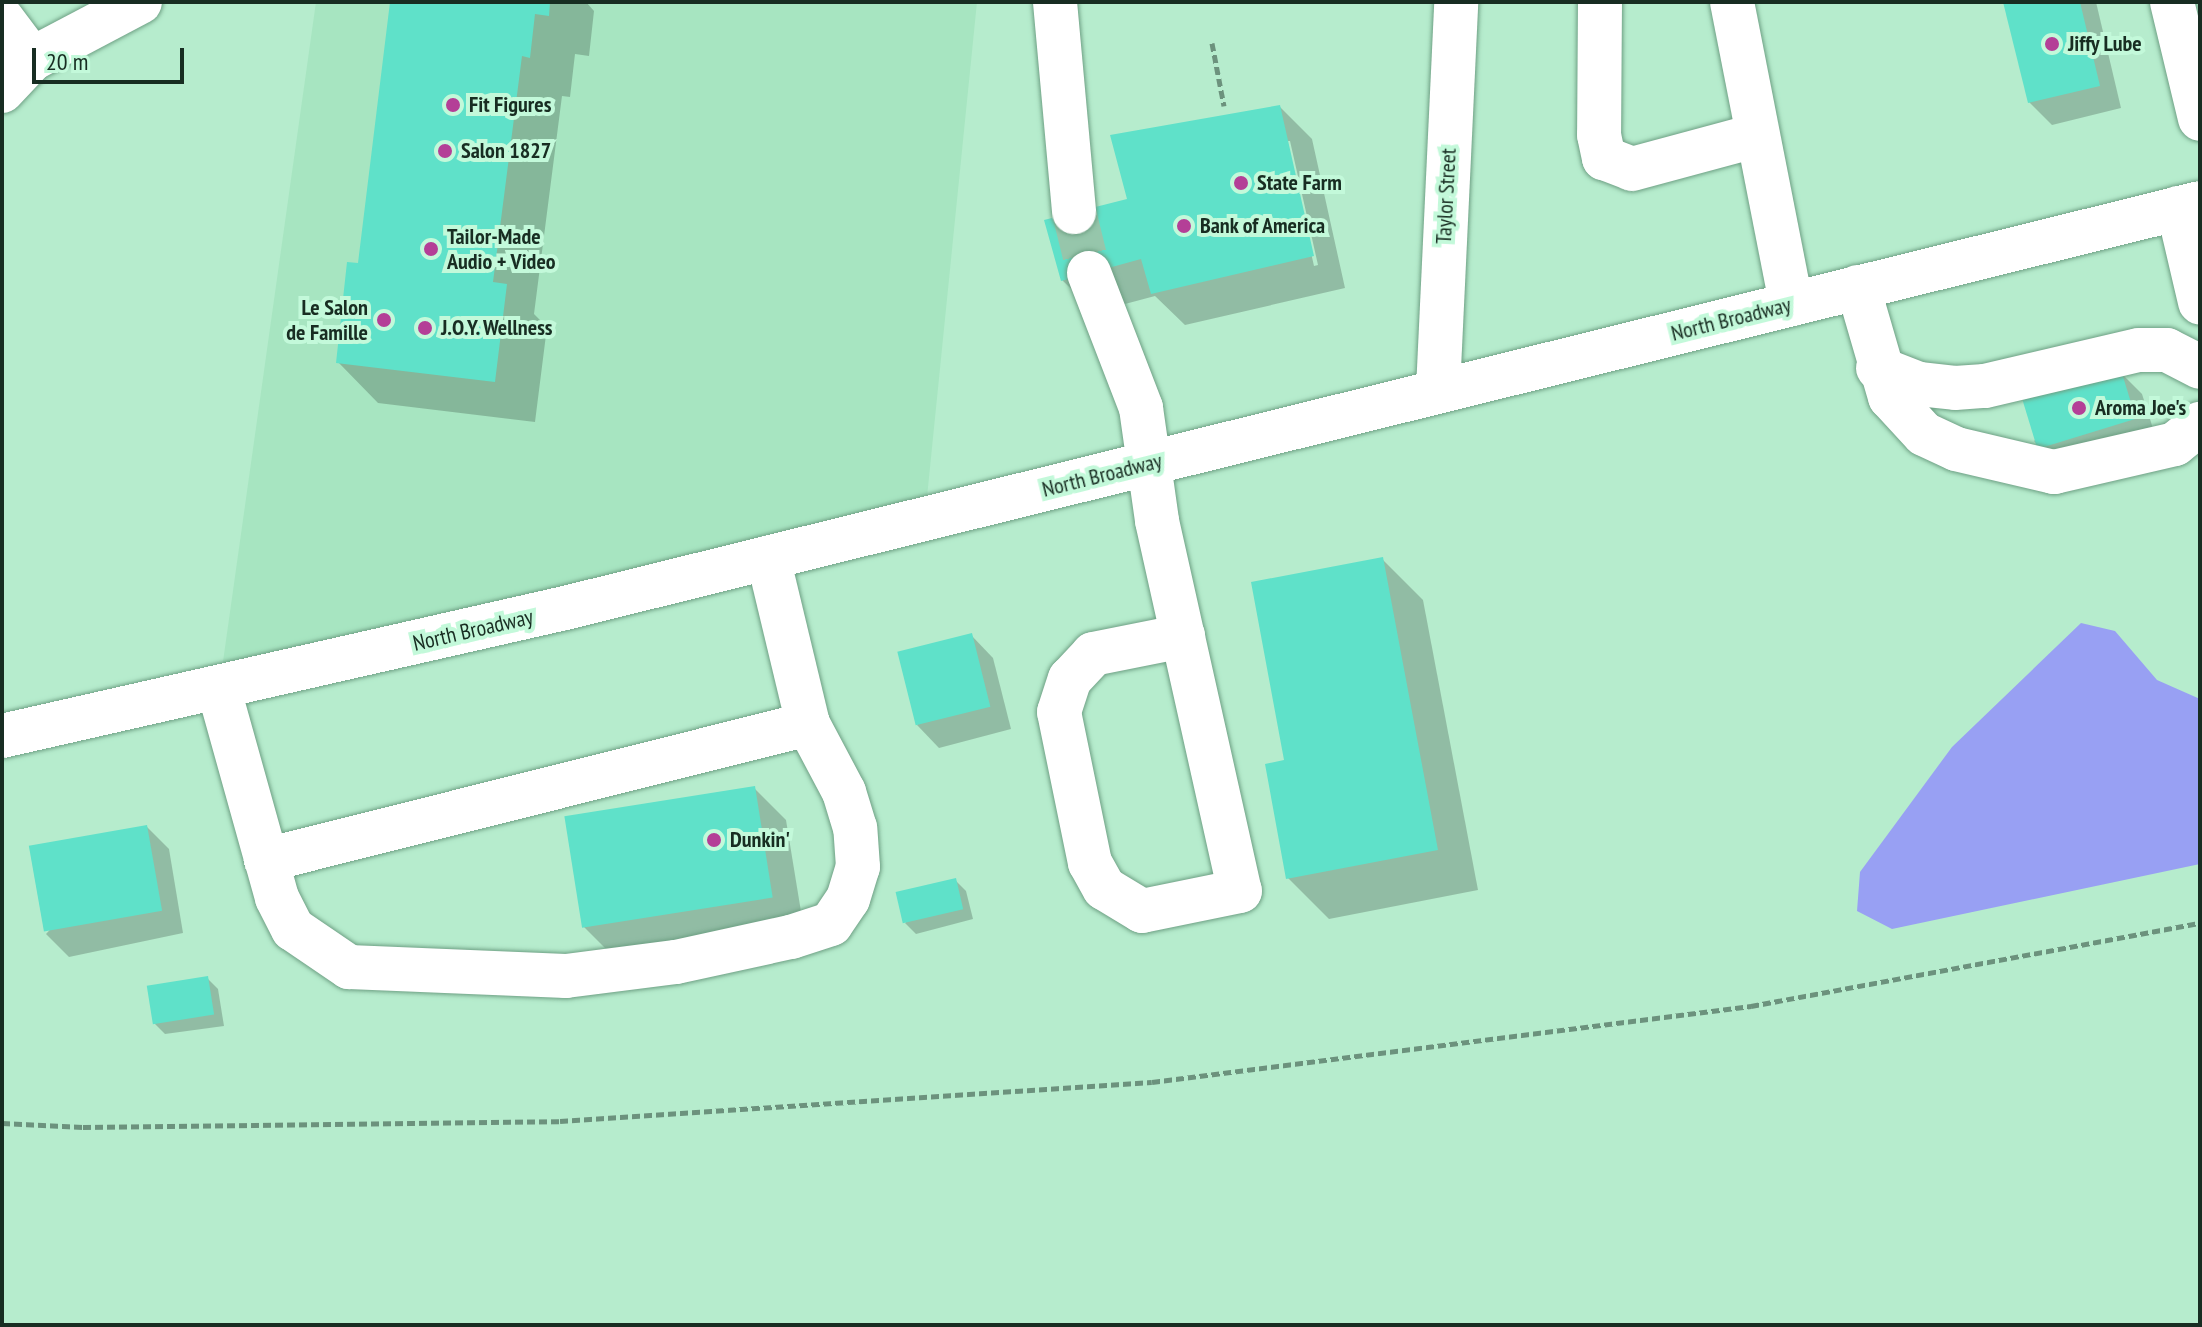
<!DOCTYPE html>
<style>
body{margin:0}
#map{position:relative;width:2202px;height:1327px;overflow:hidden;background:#b6eccd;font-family:"PT Sans Narrow",sans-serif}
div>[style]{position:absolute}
.built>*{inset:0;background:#a7e5c1}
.water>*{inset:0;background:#98a0f3}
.shadow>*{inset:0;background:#0003}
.building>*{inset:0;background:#5fe1c9;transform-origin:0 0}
.minor-tunnel>*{height:44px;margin-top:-22px;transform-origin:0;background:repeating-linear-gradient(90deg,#96c6ab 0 44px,transparent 0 66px)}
.path>*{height:5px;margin-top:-2.5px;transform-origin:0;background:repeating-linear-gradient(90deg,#6c927d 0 8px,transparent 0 12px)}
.roads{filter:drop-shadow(0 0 2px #6ea084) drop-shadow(0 0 2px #6ea084)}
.minor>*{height:44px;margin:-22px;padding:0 22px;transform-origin:22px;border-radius:22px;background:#fff}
.major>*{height:44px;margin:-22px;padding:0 22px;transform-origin:22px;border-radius:22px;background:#fff}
.dots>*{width:22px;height:22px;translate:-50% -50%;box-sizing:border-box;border:4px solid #c3f9da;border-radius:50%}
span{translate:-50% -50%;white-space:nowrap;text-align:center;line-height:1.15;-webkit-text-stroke:8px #c3f9da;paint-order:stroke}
.poi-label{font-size:22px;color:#182d22;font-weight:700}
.left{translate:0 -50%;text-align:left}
.right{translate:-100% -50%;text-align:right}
.street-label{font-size:22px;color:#182d22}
.frame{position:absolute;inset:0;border:4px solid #182d22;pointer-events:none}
.scale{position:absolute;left:32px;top:48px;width:152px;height:36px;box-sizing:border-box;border:4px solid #182d22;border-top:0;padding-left:10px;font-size:24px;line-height:28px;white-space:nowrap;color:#182d22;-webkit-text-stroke:6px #c3f9da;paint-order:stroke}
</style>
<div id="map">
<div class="built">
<i style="clip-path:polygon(316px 2px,977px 2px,925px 517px,219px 690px)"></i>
</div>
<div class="water">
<i style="clip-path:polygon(2081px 623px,2115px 631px,2157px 680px,2200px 699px,2200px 864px,1892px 929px,1857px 911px,1860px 872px,1952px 747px)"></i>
</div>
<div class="shadow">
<i style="clip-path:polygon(392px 2px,586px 2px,594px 11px,589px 56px,575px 54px,570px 97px,562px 96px,534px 314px,547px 327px,535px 422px,378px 403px,338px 362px,359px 266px)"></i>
<i style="clip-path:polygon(2005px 2px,2096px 2px,2121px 108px,2052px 125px,2029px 102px)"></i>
<i style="clip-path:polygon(evenodd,1280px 107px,1312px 139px,1345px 288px,1185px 325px,1155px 296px,1095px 312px,1062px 280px,1129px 200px,1280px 107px,1286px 141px,1290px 141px,1318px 265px,1314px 266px,1286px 141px)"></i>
<i style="clip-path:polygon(2120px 372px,2142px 394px,2157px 441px,2057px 464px,2034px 441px)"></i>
<i style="clip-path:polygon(1382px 559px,1423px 600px,1478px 890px,1329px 919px,1288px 878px,1287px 762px)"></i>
<i style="clip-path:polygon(971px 635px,993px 658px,1011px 729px,939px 748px,917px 725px)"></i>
<i style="clip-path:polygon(754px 788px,786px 820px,804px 930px,616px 959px,583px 926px)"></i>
<i style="clip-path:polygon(147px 827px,169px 849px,183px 933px,69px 957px,46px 934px)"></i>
<i style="clip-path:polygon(955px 880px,966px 891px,973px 919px,916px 934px,905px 923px)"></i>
<i style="clip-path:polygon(207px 978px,218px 989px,224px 1026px,165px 1034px,154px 1023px)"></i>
</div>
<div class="building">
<i style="clip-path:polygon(390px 2px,550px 2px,549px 16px,535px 14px,530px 58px,522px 56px,493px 282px,507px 284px,495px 382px,336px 363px,347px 262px,358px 263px)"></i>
<i style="clip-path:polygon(2003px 2px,2080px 2px,2100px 86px,2028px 103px)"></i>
<i style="clip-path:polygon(1280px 105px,1314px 256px,1151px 294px,1141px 259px,1061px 281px,1044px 220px,1127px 199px,1110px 135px)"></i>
<i style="left:2121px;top:370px;width:51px;height:103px;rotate:73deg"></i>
<i style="clip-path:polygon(1383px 557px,1438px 850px,1286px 879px,1265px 764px,1284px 760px,1251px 582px)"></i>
<i style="left:972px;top:633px;width:76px;height:77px;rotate:76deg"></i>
<i style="left:755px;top:786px;width:113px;height:193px;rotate:81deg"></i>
<i style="left:147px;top:825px;width:87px;height:120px;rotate:80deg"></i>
<i style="left:956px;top:878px;width:32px;height:62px;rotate:77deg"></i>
<i style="left:208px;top:976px;width:39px;height:62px;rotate:81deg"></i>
</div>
<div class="minor-tunnel">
<i style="left:1074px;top:212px;width:63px;rotate:76.2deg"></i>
</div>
<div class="path">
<i style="left:1212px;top:43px;width:64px;rotate:79.2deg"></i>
<i style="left:2px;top:1123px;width:81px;rotate:2.8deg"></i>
<i style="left:83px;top:1127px;width:477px;rotate:-0.7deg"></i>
<i style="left:560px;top:1121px;width:593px;rotate:-3.77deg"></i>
<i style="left:1152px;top:1082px;width:604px;rotate:-7.23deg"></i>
<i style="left:1751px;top:1006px;width:457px;rotate:-10.5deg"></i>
</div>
<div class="roads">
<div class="minor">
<i style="left:1055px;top:2px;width:211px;rotate:84.8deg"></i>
<i style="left:1600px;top:2px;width:133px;rotate:90.4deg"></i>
<i style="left:1599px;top:135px;width:24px;rotate:78deg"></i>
<i style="left:1604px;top:158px;width:30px;rotate:21deg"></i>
<i style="left:1632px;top:169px;width:126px;rotate:-15.1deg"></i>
<i style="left:1732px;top:2px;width:308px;rotate:78.9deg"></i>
<i style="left:2172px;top:2px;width:120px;rotate:76.5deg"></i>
<i style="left:2px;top:19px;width:50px;rotate:53.1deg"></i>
<i style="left:2px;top:91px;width:44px;rotate:-46.8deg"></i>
<i style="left:32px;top:59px;width:122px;rotate:-27.8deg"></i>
<i style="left:2178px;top:208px;width:97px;rotate:76.8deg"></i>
<i style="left:1089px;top:273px;width:145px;rotate:68.9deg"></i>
<i style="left:1141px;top:408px;width:114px;rotate:81.9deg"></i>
<i style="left:1157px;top:521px;width:379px;rotate:77.4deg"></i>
<i style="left:1240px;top:891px;width:100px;rotate:168.5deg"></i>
<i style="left:1142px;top:911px;width:44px;rotate:-148.8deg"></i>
<i style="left:1104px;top:888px;width:29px;rotate:-119deg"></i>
<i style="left:1090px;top:863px;width:154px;rotate:-101.6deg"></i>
<i style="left:1059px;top:712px;width:35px;rotate:-72deg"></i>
<i style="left:1070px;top:679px;width:34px;rotate:-47deg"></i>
<i style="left:1093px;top:654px;width:92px;rotate:-11.3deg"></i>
<i style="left:1858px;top:287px;width:115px;rotate:73.8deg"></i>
<i style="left:1890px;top:397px;width:50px;rotate:47.4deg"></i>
<i style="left:1924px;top:434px;width:35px;rotate:25deg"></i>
<i style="left:1956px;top:449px;width:101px;rotate:13.2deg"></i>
<i style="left:2054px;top:472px;width:124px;rotate:-13deg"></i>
<i style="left:2175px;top:444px;width:32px;rotate:-39deg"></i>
<i style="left:1878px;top:368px;width:44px;rotate:21.3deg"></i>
<i style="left:1919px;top:384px;width:36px;rotate:6deg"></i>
<i style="left:1955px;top:388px;width:30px;rotate:-4deg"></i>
<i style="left:1985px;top:386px;width:158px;rotate:-13.2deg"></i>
<i style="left:2139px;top:350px;width:28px"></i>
<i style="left:2167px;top:350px;width:37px;rotate:27deg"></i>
<i style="left:1438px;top:390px;width:388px;rotate:-87.3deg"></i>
<i style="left:219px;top:690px;width:216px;rotate:74.4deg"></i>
<i style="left:277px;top:898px;width:35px;rotate:63deg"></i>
<i style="left:293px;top:929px;width:68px;rotate:34.2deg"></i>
<i style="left:349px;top:967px;width:217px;rotate:2.4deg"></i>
<i style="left:566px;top:976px;width:111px;rotate:-7.3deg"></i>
<i style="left:676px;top:962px;width:118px;rotate:-12.3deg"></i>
<i style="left:791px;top:937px;width:42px;rotate:-18deg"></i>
<i style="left:831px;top:924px;width:30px;rotate:-56deg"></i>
<i style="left:848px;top:899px;width:34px;rotate:-73deg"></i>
<i style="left:858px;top:867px;width:39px;rotate:-94deg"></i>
<i style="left:855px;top:828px;width:38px;rotate:-107deg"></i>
<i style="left:844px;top:792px;width:77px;rotate:-117.9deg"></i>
<i style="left:808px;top:724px;width:171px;rotate:-103.5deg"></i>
<i style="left:266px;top:860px;width:559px;rotate:-14.09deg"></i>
</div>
<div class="major">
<i style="left:2px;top:736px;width:577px;rotate:-12.81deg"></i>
<i style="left:565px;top:608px;width:1684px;rotate:-13.91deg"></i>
</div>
</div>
<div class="dots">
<i style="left:2052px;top:44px;background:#b43f97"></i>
<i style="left:453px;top:105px;background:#b43f97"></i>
<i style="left:445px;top:151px;background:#b43f97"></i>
<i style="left:1241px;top:183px;background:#b43f97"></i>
<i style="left:1184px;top:226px;background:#b43f97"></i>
<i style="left:431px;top:249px;background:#b43f97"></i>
<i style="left:384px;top:320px;background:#b43f97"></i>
<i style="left:425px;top:328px;background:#b43f97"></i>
<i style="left:2079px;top:408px;background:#b43f97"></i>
<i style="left:714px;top:840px;background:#b43f97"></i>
</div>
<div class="poi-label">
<span class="left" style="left:2068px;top:44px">Jiffy Lube</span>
<span class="left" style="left:469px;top:105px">Fit Figures</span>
<span class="left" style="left:461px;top:151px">Salon 1827</span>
<span class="left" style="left:1257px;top:183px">State Farm</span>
<span class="left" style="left:1200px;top:226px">Bank of America</span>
<span class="left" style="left:447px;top:249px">Tailor-Made<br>Audio + Video</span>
<span class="right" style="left:368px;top:320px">Le Salon<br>de Famille</span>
<span class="left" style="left:441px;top:328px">J.O.Y. Wellness</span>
<span class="left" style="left:2095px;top:408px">Aroma Joe's</span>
<span class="left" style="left:730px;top:840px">Dunkin'</span>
</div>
<div class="street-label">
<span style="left:1446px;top:196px;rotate:-87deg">Taylor Street</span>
<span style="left:1731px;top:319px;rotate:-14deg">North Broadway</span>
<span style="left:1102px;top:475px;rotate:-14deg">North Broadway</span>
<span style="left:473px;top:630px;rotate:-13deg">North Broadway</span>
</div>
<div class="frame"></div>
<div class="scale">20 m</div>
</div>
